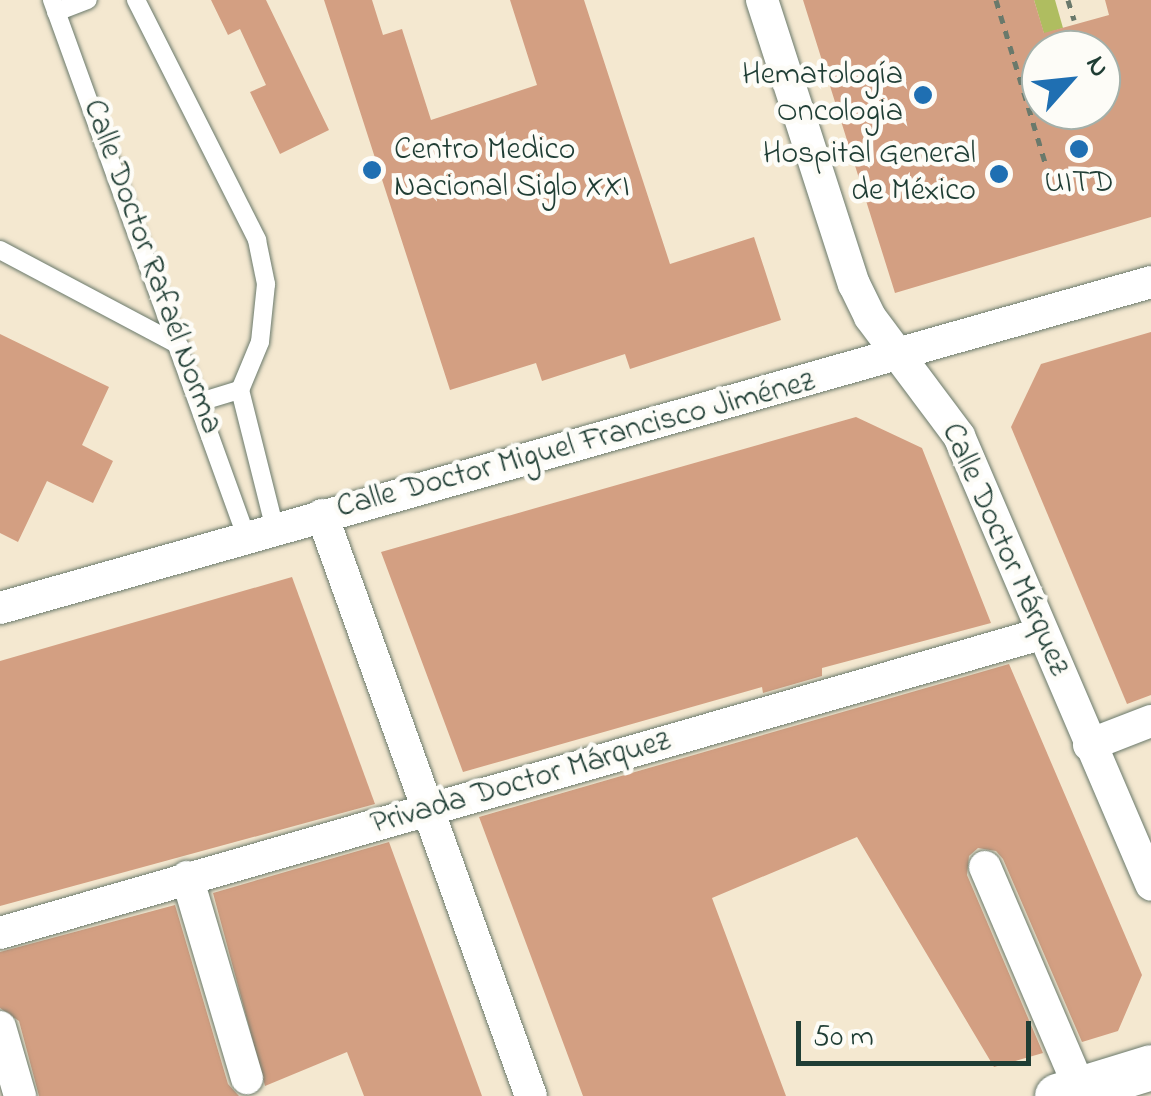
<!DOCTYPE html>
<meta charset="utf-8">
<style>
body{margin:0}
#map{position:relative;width:1151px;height:1096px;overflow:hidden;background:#f4e8d0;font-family:"Indie Flower",sans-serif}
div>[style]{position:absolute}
.green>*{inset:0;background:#afbd60}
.building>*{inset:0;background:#d39f82}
.path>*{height:5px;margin-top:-2.5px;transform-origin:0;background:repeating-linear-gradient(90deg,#6a796b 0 8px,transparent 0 16px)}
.roads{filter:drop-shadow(0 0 2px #6a796b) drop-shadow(0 0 2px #6a796b)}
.lane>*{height:18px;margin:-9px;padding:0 9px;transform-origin:9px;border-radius:9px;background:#fff}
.street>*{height:32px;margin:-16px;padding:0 16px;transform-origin:16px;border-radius:16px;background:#fff}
.secondary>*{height:45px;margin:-22.5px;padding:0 22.5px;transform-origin:22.5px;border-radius:22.5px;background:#fff}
.dots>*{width:28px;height:28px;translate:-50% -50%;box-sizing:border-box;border:5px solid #fdfcf7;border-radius:50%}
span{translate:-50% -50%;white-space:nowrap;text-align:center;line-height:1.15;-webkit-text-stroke:9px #fdfcf7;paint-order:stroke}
.poi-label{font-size:32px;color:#1f3d34}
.right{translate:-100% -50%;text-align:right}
.left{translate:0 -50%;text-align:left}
.street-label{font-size:32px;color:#1f3d34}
.north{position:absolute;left:1021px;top:30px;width:100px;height:100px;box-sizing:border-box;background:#fdfcf7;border:2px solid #a4b0a9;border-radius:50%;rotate:63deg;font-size:28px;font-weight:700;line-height:40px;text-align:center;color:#1f3d34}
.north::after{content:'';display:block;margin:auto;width:35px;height:45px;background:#1f6fb2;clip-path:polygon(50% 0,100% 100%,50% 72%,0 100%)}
.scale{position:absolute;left:796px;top:1021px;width:235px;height:45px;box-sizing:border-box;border:5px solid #1f3d34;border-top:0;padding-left:12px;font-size:30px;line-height:35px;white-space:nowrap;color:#1f3d34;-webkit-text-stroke:8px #fdfcf7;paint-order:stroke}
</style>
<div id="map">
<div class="green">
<i style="clip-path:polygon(1034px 0,1055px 0,1063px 28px,1044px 34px)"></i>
</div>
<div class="building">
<i style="clip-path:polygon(211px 0,266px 0,329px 130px,280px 154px,250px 92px,266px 85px,240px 29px,228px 35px)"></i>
<i style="clip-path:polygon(324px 0,372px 0,383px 35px,402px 29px,431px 120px,537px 85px,510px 0,584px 0,670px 264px,754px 237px,781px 320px,630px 369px,625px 354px,542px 381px,536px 363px,450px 390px)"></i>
<i style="clip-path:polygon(evenodd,803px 0,1034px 0,1044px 33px,1109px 15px,1105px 0,1151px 0,1151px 217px,895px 293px,803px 0,1041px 50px,1101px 50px,1101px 110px,1041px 110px,1041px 50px)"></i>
<i style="clip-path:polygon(1151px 332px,1151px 695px,1127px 704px,1011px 427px,1041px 364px)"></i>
<i style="clip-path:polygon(0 334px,109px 387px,82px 445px,113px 461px,93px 503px,47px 481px,18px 542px,0 533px)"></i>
<i style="clip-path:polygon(856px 417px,922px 448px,991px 623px,822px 668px,822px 676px,763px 693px,762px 687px,463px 772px,381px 552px)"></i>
<i style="clip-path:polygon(292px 577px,375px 804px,0 906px,0 661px)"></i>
<i style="clip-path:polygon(1009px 664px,1142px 975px,1118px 1031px,1082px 1042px,1003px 859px,996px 851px,978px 848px,969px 856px,967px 875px,1043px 1053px,994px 1067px,857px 837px,712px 898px,786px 1096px,583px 1096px,479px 817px)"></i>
<i style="clip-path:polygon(389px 842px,482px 1096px,364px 1096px,347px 1052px,265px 1086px,213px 893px)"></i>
<i style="clip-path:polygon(175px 905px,228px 1084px,239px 1096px,39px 1096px,19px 1021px,0 1008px,0 952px)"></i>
</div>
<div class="path">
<i style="left:996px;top:0;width:187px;rotate:73.2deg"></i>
<i style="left:1068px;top:0;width:21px;rotate:73deg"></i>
</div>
<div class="roads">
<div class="lane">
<i style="left:52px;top:0;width:570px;rotate:70.1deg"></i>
<i style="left:136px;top:0;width:269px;rotate:63.2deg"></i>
<i style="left:257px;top:240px;width:45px;rotate:78.4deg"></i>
<i style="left:266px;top:284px;width:58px;rotate:95.9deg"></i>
<i style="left:260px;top:342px;width:52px;rotate:112.6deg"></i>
<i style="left:240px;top:390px;width:143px;rotate:75.9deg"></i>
<i style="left:56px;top:12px;width:34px;rotate:-21deg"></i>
<i style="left:0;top:250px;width:203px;rotate:28deg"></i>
<i style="left:203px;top:401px;width:39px;rotate:-17deg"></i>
</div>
<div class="street">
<i style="left:762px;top:0;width:299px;rotate:72.1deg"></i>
<i style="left:854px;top:284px;width:37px;rotate:64deg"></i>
<i style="left:870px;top:317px;width:149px;rotate:53.2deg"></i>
<i style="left:959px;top:436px;width:488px;rotate:66.8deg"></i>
<i style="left:322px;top:515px;width:617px;rotate:70.22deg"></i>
<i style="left:0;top:608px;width:1196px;rotate:-15.81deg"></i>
<i style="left:1089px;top:745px;width:66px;rotate:-21.2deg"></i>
<i style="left:985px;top:867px;width:241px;rotate:66.8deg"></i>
<i style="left:187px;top:877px;width:210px;rotate:73.4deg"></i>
<i style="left:0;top:933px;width:1083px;rotate:-16.03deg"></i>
<i style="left:0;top:1027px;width:72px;rotate:73.8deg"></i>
</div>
<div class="secondary">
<i style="left:1057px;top:1096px;width:98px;rotate:-17.1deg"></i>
</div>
</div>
<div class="dots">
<i style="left:923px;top:95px;background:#1f6fb2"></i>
<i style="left:1079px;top:149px;background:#1f6fb2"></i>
<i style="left:372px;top:170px;background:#1f6fb2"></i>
<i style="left:999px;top:174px;background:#1f6fb2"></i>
</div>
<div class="poi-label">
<span class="right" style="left:903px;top:95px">Hematología<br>Oncologia</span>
<span class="left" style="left:394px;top:170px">Centro Medico<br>Nacional Siglo XXI</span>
<span class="right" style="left:976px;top:174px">Hospital General<br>de México</span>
<span style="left:1079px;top:184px">UITD</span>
</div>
<div class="street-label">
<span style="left:151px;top:267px;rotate:70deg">Calle Doctor Rafaél Norma</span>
<span style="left:576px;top:446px;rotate:-15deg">Calle Doctor Miguel Francisco Jiménez</span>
<span style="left:1004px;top:550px;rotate:66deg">Calle Doctor Márquez</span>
<span style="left:521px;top:784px;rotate:-16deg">Privada Doctor Márquez</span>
</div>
<div class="north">N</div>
<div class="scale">50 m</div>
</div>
